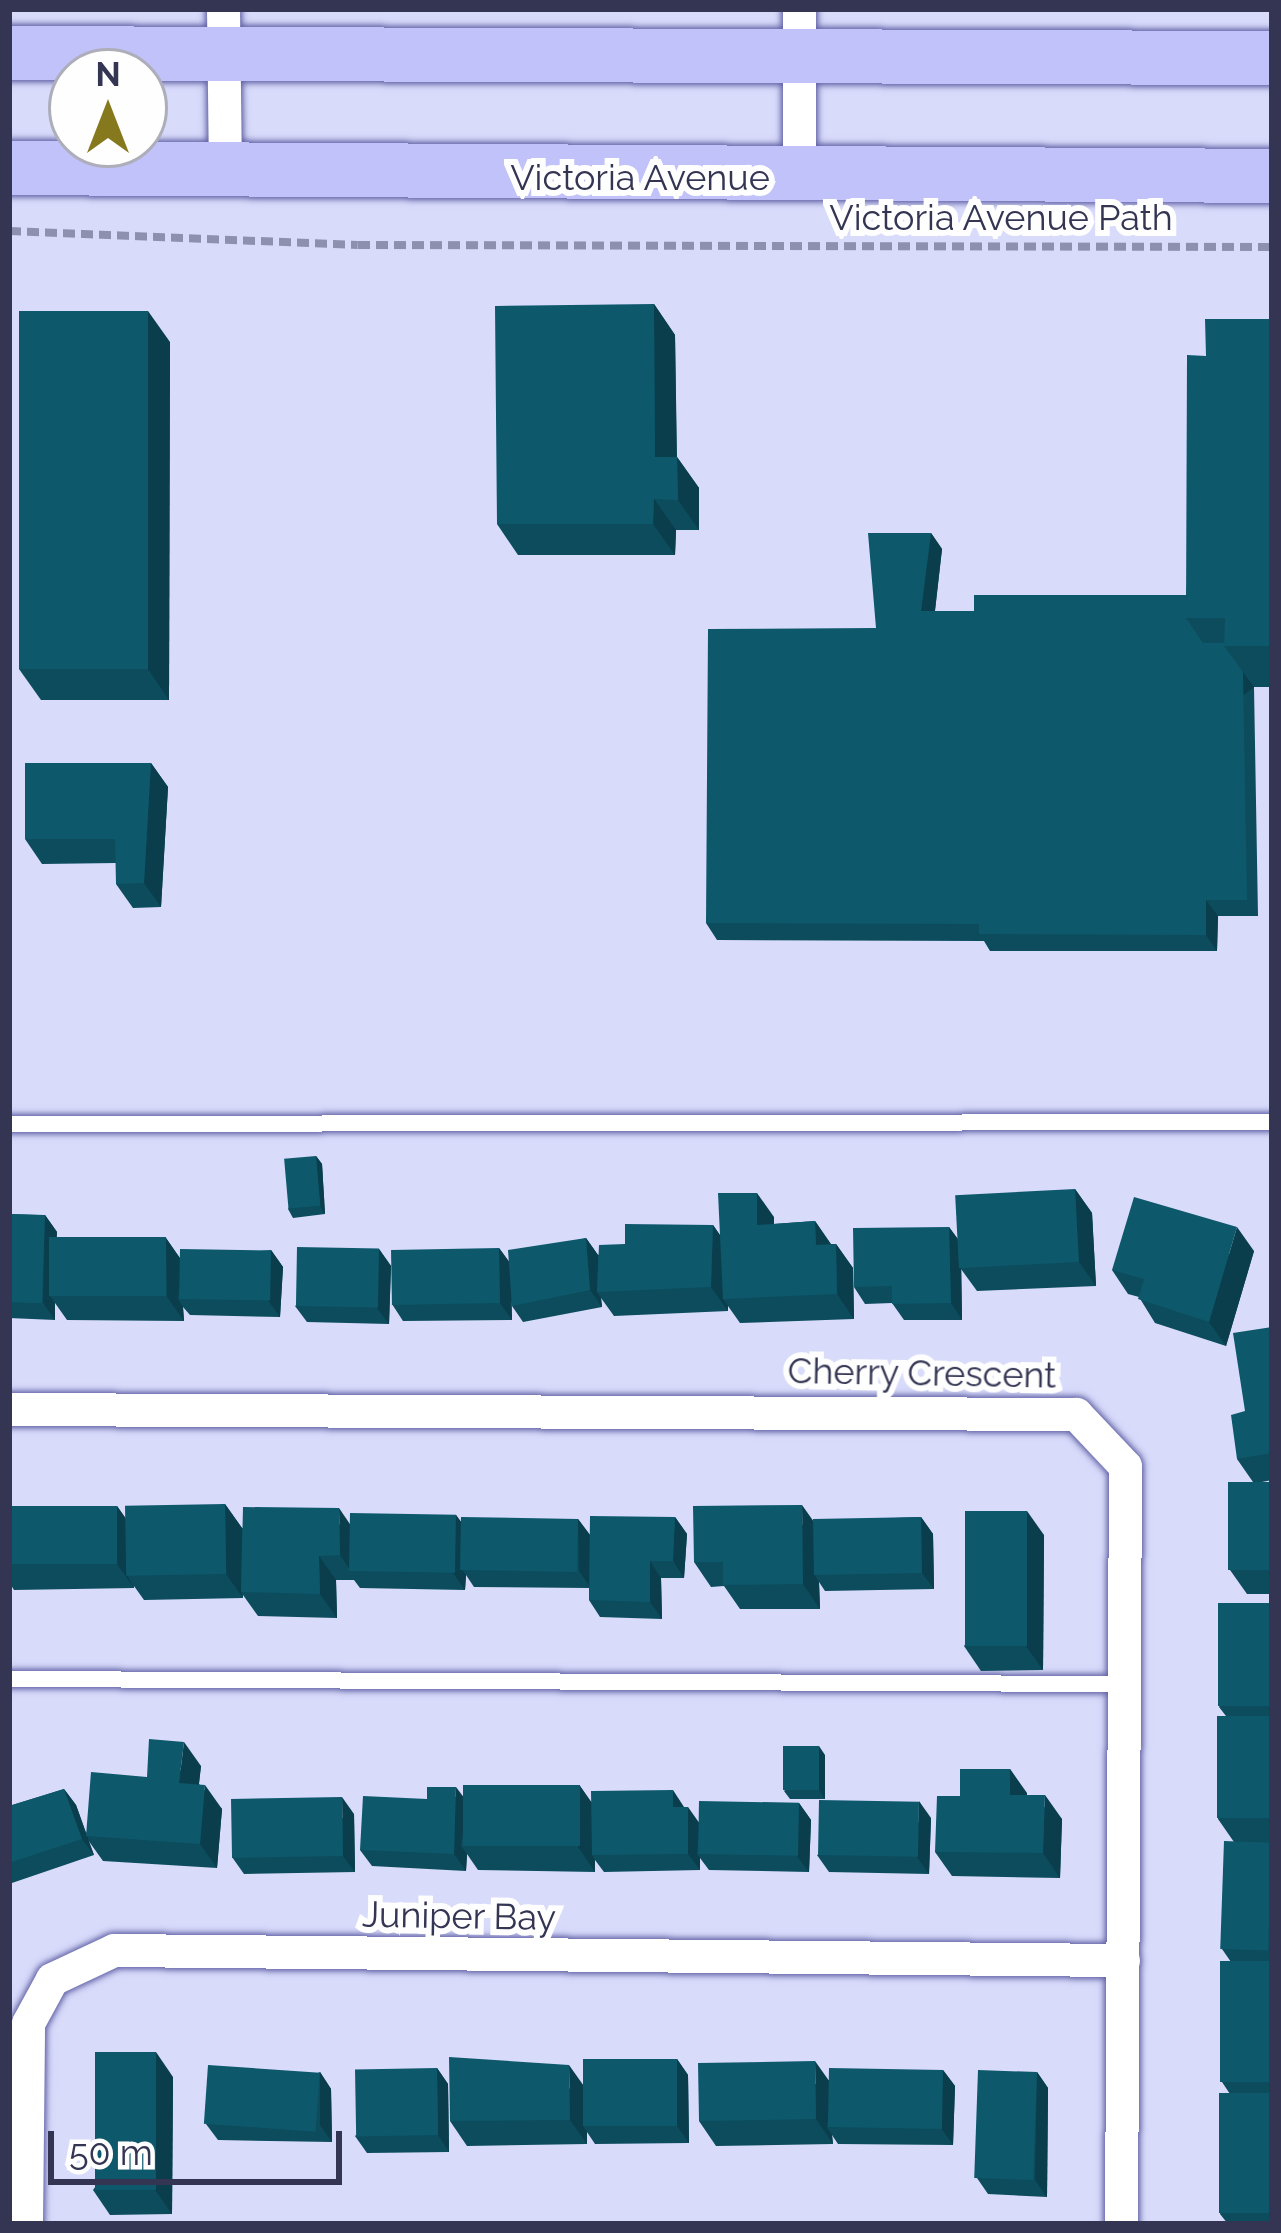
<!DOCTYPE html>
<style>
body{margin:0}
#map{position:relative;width:1281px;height:2233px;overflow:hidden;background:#d8dbfa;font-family:Raleway,sans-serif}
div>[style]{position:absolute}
.path>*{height:8px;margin-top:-4px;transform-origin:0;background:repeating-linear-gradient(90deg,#8e90af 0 12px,transparent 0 18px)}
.roads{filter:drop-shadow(0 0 3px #6162a6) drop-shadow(0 0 3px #6162a6)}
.service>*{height:16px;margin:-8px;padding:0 8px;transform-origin:8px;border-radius:8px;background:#fff}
.minor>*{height:33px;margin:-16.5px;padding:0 16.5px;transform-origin:16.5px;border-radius:16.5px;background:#fff}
.primary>*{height:54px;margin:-27px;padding:0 27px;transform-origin:27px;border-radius:27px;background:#c0c2f9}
.wall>*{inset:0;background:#0c4c5d}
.shaded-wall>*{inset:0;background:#0a3e4c;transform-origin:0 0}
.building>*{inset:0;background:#0e586c;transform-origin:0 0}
span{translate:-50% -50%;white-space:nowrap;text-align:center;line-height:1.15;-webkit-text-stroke:12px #fefefe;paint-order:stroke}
.street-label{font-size:36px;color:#333553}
.frame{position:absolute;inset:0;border:12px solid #333553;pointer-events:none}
.north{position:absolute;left:48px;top:48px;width:120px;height:120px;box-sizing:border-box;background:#fefefe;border:3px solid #adaeba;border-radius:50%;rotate:0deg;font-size:33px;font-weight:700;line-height:48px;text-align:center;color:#333553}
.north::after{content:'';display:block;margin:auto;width:42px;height:54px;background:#85781d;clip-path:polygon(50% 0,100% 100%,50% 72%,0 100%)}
.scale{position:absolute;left:48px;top:2131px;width:294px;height:54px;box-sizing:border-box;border:6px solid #333553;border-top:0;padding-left:15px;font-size:36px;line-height:42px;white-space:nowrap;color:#333553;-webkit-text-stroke:9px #fefefe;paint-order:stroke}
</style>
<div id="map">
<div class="path">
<i style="left:9px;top:231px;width:349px;rotate:2.3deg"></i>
<i style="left:358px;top:245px;width:914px;rotate:0.13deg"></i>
</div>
<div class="roads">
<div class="service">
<i style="left:9px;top:1124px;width:1263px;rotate:-0.09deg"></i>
<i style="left:9px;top:1679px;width:1114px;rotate:0.26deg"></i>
</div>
<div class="minor">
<i style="left:223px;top:9px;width:167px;rotate:89.3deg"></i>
<i style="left:799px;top:9px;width:169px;rotate:90deg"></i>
<i style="left:9px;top:1409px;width:1067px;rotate:0.27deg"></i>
<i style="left:1076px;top:1414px;width:71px;rotate:46.7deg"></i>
<i style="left:1125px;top:1466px;width:758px;rotate:90.3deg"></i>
<i style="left:26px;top:2224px;width:201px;rotate:-89.4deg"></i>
<i style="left:28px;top:2023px;width:50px;rotate:-61.4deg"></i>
<i style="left:52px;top:1979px;width:68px;rotate:-25.1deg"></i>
<i style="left:114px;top:1950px;width:1009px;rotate:0.57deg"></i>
</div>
<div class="primary">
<i style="left:9px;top:53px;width:1263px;rotate:0.23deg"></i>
<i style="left:9px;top:168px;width:1263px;rotate:0.36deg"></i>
</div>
</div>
<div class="wall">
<i style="clip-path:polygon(654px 304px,675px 335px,677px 457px,699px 488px,699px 530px,676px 530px,675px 555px,518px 555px,497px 524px)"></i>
<i style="clip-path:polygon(1272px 319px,1272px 687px,1254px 687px,1258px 916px,1218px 916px,1217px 951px,990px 951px,984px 941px,717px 940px,706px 923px,931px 533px,942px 549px,935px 611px,974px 611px,1186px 595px,1206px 356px)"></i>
<i style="clip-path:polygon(170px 342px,169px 700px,41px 700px,19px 669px)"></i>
<i style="clip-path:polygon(151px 763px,168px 787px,161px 907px,133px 908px,116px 884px,116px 863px,42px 864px,25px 839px)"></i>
<i style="clip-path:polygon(316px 1156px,322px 1164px,325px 1214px,293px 1218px,288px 1209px)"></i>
<i style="clip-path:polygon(1075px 1189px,1092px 1213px,1096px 1286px,977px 1291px,961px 1269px,962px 1320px,904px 1320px,892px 1303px,865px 1304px,854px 1287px,949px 1227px,958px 1239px)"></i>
<i style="clip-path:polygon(9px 1214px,45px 1215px,57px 1232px,56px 1237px,166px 1238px,180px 1258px,271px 1250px,283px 1267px,280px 1317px,190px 1315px,183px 1307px,184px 1321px,67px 1320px,55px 1303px,55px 1320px,9px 1318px)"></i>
<i style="clip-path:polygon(774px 1217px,774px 1224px,815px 1221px,831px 1244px,836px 1244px,853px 1268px,854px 1319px,740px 1323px,728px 1306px,728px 1311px,614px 1316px,601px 1298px,602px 1307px,523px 1322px,512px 1306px,511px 1300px,512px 1320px,403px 1321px,392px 1304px,499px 1248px,509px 1262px,586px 1238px,598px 1255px,625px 1244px,713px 1225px,720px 1235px)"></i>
<i style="clip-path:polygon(379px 1249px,391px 1266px,389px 1324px,307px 1322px,295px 1306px)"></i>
<i style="clip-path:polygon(1254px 1251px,1226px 1346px,1155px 1323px,1139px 1297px,1128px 1294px,1112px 1270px)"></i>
<i style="clip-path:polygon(1272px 1327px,1272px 1480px,1262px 1482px,1272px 1482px,1272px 1594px,1247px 1594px,1230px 1570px,1253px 1482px,1237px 1459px,1245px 1411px)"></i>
<i style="clip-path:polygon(225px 1504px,242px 1528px,350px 1524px,456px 1515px,462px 1523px,578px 1519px,590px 1535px,675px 1517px,687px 1534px,684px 1578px,661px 1578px,662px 1619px,600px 1617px,589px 1600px,589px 1588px,474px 1587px,466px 1575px,465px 1590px,360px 1588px,354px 1580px,336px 1580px,337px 1618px,258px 1616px,243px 1595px,243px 1598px,144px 1600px,134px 1586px,134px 1588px,14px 1590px,9px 1582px,9px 1507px,117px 1506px,126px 1519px)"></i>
<i style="clip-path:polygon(921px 1517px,933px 1534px,934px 1589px,825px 1591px,819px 1582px,820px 1609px,740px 1609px,724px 1586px,711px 1587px,694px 1562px,813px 1521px)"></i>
<i style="clip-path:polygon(1044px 1535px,1043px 1670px,981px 1671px,964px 1646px)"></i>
<i style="clip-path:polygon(1272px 1603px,1272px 2224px,1228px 2224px,1220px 2214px,1230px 2094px,1222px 2082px,1231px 1962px,1222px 1949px,1234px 1842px,1218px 1819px,1226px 1716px,1219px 1707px)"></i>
<i style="clip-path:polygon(825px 1755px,825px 1799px,790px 1799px,784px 1791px)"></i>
<i style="clip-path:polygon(201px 1766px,199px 1784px,222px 1809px,217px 1868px,103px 1861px,88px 1840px,94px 1855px,9px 1884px,9px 1806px,64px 1789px,76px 1805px,86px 1833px,147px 1777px)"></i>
<i style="clip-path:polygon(1010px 1769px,1027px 1795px,1062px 1819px,1060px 1878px,952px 1876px,935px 1852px,960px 1796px)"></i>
<i style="clip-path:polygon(580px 1786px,591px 1802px,684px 1807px,698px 1822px,799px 1803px,811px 1820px,809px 1872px,709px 1870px,700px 1858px,700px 1870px,604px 1872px,595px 1860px,595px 1872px,478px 1870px,467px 1854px,466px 1871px,372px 1866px,360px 1850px,427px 1799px)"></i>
<i style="clip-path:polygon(354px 1814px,355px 1872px,244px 1874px,232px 1857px)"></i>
<i style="clip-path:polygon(931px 1818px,929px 1874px,829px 1872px,817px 1855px)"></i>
<i style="clip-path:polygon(677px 2059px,688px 2075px,689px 2143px,595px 2144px,587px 2132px,587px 2144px,467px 2146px,450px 2121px)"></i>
<i style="clip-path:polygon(437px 2068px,448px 2084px,449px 2152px,367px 2153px,355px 2136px)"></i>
<i style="clip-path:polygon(943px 2070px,955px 2086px,953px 2145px,838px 2144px,832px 2135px,833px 2144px,716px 2146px,699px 2121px,828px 2080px)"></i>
<i style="clip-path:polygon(320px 2072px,331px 2089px,332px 2142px,218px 2140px,206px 2124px)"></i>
<i style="clip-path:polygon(1037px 2072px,1048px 2088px,1047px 2197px,988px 2194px,977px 2178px)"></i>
<i style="clip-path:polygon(173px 2077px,172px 2214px,110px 2215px,93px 2190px)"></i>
</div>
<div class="shaded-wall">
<i style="clip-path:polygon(654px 304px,675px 335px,677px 488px,655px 457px)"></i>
<i style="clip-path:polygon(148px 311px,170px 342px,169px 700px,148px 669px)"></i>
<i style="clip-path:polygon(677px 457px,699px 488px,699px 530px,678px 500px)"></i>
<i style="clip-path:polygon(654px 499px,676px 530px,675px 555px,653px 524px)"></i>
<i style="clip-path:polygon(931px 533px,942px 549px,933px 627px,921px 611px)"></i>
<i style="left:1243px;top:672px;width:19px;height:228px;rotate:54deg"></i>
<i style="clip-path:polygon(151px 763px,168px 787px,161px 907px,144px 883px)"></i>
<i style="clip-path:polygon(1206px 900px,1218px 916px,1217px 951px,1206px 935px)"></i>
<i style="clip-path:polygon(316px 1156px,322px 1164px,325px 1214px,320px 1206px)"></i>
<i style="clip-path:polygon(1075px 1189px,1092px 1213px,1096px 1286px,1079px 1262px)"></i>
<i style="clip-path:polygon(757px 1193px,774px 1217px,774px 1250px,757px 1225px)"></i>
<i style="clip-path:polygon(45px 1215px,57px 1232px,55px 1296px,50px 1296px,55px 1303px,55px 1320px,43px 1303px)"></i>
<i style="clip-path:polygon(815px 1221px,832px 1246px,816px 1245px)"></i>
<i style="clip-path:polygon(713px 1225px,730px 1250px,723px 1299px,728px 1306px,728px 1311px,711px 1287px)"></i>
<i style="clip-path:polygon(949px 1227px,961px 1244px,962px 1320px,951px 1303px)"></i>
<i style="clip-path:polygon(1237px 1227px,1254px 1251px,1226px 1346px,1209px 1322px)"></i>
<i style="clip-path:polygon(166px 1238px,183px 1263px,178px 1299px,183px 1307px,184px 1321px,167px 1297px)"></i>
<i style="clip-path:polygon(586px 1238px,598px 1255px,597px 1292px,601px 1298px,602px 1307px,590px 1290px)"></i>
<i style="clip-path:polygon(836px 1244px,853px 1268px,854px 1319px,837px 1294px)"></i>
<i style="clip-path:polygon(499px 1248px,511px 1264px,512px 1320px,500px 1303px)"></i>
<i style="clip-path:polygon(379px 1249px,391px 1266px,389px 1324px,377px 1308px)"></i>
<i style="clip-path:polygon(271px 1250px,283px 1267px,280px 1317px,268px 1300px)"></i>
<i style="clip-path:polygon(225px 1504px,242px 1528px,241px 1592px,243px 1598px,226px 1574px)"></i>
<i style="clip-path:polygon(802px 1505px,819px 1529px,814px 1574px,819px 1582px,820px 1609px,803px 1584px)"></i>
<i style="clip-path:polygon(117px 1506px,134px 1530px,127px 1575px,134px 1588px,117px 1564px)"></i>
<i style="clip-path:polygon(339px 1508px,356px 1533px,351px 1571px,340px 1555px)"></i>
<i style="clip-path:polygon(1027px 1511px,1044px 1535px,1043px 1670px,1026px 1646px)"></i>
<i style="clip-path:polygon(456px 1515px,467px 1531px,462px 1570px,466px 1575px,465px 1590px,453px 1573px)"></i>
<i style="clip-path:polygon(675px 1517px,687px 1534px,684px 1578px,673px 1561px)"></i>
<i style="clip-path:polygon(921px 1517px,933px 1534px,934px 1589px,922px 1573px)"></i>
<i style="clip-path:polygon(578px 1519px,590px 1535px,591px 1588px,579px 1571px)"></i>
<i style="clip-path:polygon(319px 1556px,336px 1580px,337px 1618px,320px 1594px)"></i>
<i style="clip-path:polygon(650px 1561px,661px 1578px,662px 1619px,650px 1602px)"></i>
<i style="clip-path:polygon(184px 1742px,201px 1766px,196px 1807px,179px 1783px)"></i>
<i style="clip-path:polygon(819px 1746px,825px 1755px,825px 1799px,819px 1790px)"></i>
<i style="clip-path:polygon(1010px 1769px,1027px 1793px,1027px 1820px,1010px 1795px)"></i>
<i style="clip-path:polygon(205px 1785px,222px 1809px,217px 1868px,200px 1844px)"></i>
<i style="clip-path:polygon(580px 1786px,597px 1810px,592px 1855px,595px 1860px,595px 1872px,578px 1847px)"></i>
<i style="clip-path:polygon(456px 1787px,468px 1803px,461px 1846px,467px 1854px,466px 1871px,454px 1854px)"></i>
<i style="clip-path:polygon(64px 1789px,76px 1805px,94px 1855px,82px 1839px)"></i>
<i style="clip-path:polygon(673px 1790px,684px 1807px,673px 1807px)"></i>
<i style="clip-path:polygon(1045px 1795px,1062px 1819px,1060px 1878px,1043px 1853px)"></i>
<i style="clip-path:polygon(342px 1797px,354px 1814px,355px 1872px,343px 1856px)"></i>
<i style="clip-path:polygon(919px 1801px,931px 1818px,929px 1874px,917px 1857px)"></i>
<i style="clip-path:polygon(799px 1803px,811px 1820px,809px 1872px,797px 1856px)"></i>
<i style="clip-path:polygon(688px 1807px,700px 1824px,697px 1854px,700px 1858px,700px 1870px,688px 1854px)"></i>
<i style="clip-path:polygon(156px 2052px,173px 2077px,172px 2214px,155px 2190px)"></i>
<i style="clip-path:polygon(677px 2059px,688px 2075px,689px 2143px,677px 2126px)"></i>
<i style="clip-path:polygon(815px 2061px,832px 2085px,827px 2127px,832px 2135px,833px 2144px,816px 2119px)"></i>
<i style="clip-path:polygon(569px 2065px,586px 2089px,584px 2128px,587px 2132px,587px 2144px,570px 2120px)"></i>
<i style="clip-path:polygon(437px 2068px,448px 2084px,449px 2152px,438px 2135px)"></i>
<i style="clip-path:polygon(943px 2070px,955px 2086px,953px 2145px,941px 2128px)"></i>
<i style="clip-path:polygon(320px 2072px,331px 2089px,332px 2142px,320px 2125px)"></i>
<i style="clip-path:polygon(1037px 2072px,1048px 2088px,1047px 2197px,1035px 2180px)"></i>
</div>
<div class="building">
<i style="clip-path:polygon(654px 304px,655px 457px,677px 457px,678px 500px,654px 499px,653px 524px,497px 524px,495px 306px)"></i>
<i style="left:19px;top:311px;width:129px;height:358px"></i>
<i style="clip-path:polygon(1205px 319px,1272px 319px,1272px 646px,1224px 646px,1225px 618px,1186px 618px,1187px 355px,1206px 356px)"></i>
<i style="clip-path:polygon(868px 533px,931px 533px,921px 611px,974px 611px,974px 595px,1186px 595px,1186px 618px,1203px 643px,1224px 643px,1224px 646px,1243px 672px,1247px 900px,1206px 900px,1206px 935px,979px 934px,979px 924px,706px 923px,708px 629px,876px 628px)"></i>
<i style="clip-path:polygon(25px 763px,151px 763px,144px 883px,116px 884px,115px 839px,25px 839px)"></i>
<i style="left:316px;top:1156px;width:50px;height:32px;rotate:85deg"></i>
<i style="left:1075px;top:1189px;width:73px;height:120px;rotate:87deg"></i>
<i style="clip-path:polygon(718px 1193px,757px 1193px,757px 1225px,815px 1221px,816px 1245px,836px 1244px,837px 1294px,723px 1299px)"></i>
<i style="clip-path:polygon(1134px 1197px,1237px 1227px,1209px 1322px,1138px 1299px,1144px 1279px,1112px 1270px)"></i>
<i style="left:9px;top:1214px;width:36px;height:88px;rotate:2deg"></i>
<i style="clip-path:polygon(625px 1224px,713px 1225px,711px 1287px,597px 1292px,599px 1245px,625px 1244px)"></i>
<i style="clip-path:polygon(949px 1227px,951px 1303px,892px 1304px,892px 1286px,854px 1287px,853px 1228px)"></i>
<i style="left:49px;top:1237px;width:117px;height:59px"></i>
<i style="clip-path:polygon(586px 1238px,590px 1290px,512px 1306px,508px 1250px)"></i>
<i style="left:297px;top:1247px;width:82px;height:59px;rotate:1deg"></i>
<i style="left:499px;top:1248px;width:55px;height:108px;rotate:89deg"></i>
<i style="left:180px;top:1249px;width:91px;height:50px;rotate:1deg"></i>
<i style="clip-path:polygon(1272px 1327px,1272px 1453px,1237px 1459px,1231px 1415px,1245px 1411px,1233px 1333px)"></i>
<i style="left:1228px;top:1482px;width:44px;height:88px"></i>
<i style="left:225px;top:1504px;width:70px;height:100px;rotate:89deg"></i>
<i style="clip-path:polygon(802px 1505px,803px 1584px,723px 1585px,723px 1562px,694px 1562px,693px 1506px)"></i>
<i style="left:117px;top:1506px;width:58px;height:108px;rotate:90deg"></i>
<i style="clip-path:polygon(243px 1507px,339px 1508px,340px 1555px,319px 1556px,320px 1594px,241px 1592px)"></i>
<i style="left:1027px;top:1511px;width:135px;height:62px;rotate:90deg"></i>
<i style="left:350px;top:1513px;width:106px;height:58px;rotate:1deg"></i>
<i style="clip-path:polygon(590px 1516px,675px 1517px,673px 1561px,650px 1561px,650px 1602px,589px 1600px)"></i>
<i style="left:461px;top:1517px;width:117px;height:53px;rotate:1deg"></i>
<i style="left:921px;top:1517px;width:56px;height:108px;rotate:89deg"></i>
<i style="left:1272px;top:1603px;width:103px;height:54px;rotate:90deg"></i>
<i style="left:1272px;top:1716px;width:102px;height:55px;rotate:90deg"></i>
<i style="clip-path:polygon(149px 1739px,184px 1742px,179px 1783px,205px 1785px,200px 1844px,86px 1836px,91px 1772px,147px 1777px)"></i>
<i style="left:819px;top:1746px;width:44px;height:36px;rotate:90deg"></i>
<i style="clip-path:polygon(960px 1769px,1010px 1769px,1010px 1795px,1045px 1795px,1043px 1853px,935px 1852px,937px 1796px,960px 1796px)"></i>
<i style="left:463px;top:1785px;width:117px;height:61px"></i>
<i style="clip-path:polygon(427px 1787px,456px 1787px,454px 1854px,360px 1850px,363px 1796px,427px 1799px)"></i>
<i style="clip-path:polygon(64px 1789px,82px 1839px,9px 1863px,9px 1806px)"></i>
<i style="clip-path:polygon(673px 1790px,673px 1807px,688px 1807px,688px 1854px,592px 1855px,591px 1791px)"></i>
<i style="left:342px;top:1797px;width:59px;height:111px;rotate:89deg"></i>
<i style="left:819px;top:1800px;width:100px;height:55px;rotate:1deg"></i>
<i style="left:699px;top:1801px;width:100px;height:53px;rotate:1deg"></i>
<i style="left:1224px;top:1841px;width:48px;height:108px;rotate:2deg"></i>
<i style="left:1272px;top:1961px;width:121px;height:52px;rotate:90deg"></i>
<i style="left:156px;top:2052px;width:138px;height:61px;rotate:90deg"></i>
<i style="clip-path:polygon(449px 2057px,569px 2065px,570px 2120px,450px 2121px)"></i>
<i style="left:677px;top:2059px;width:67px;height:94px;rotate:90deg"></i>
<i style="left:815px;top:2061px;width:58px;height:117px;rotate:89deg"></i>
<i style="left:208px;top:2065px;width:112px;height:59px;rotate:4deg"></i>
<i style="left:437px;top:2068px;width:67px;height:82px;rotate:89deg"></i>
<i style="left:829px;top:2068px;width:114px;height:59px;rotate:1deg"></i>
<i style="left:978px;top:2070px;width:59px;height:108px;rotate:2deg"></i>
<i style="left:1272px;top:2093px;width:120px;height:53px;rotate:90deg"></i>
</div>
<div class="street-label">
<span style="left:640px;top:178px">Victoria Avenue</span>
<span style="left:1001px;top:218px">Victoria Avenue Path</span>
<span style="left:922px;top:1373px;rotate:1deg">Cherry Crescent</span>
<span style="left:459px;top:1916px;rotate:1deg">Juniper Bay</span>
</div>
<div class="frame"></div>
<div class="north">N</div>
<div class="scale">50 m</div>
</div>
